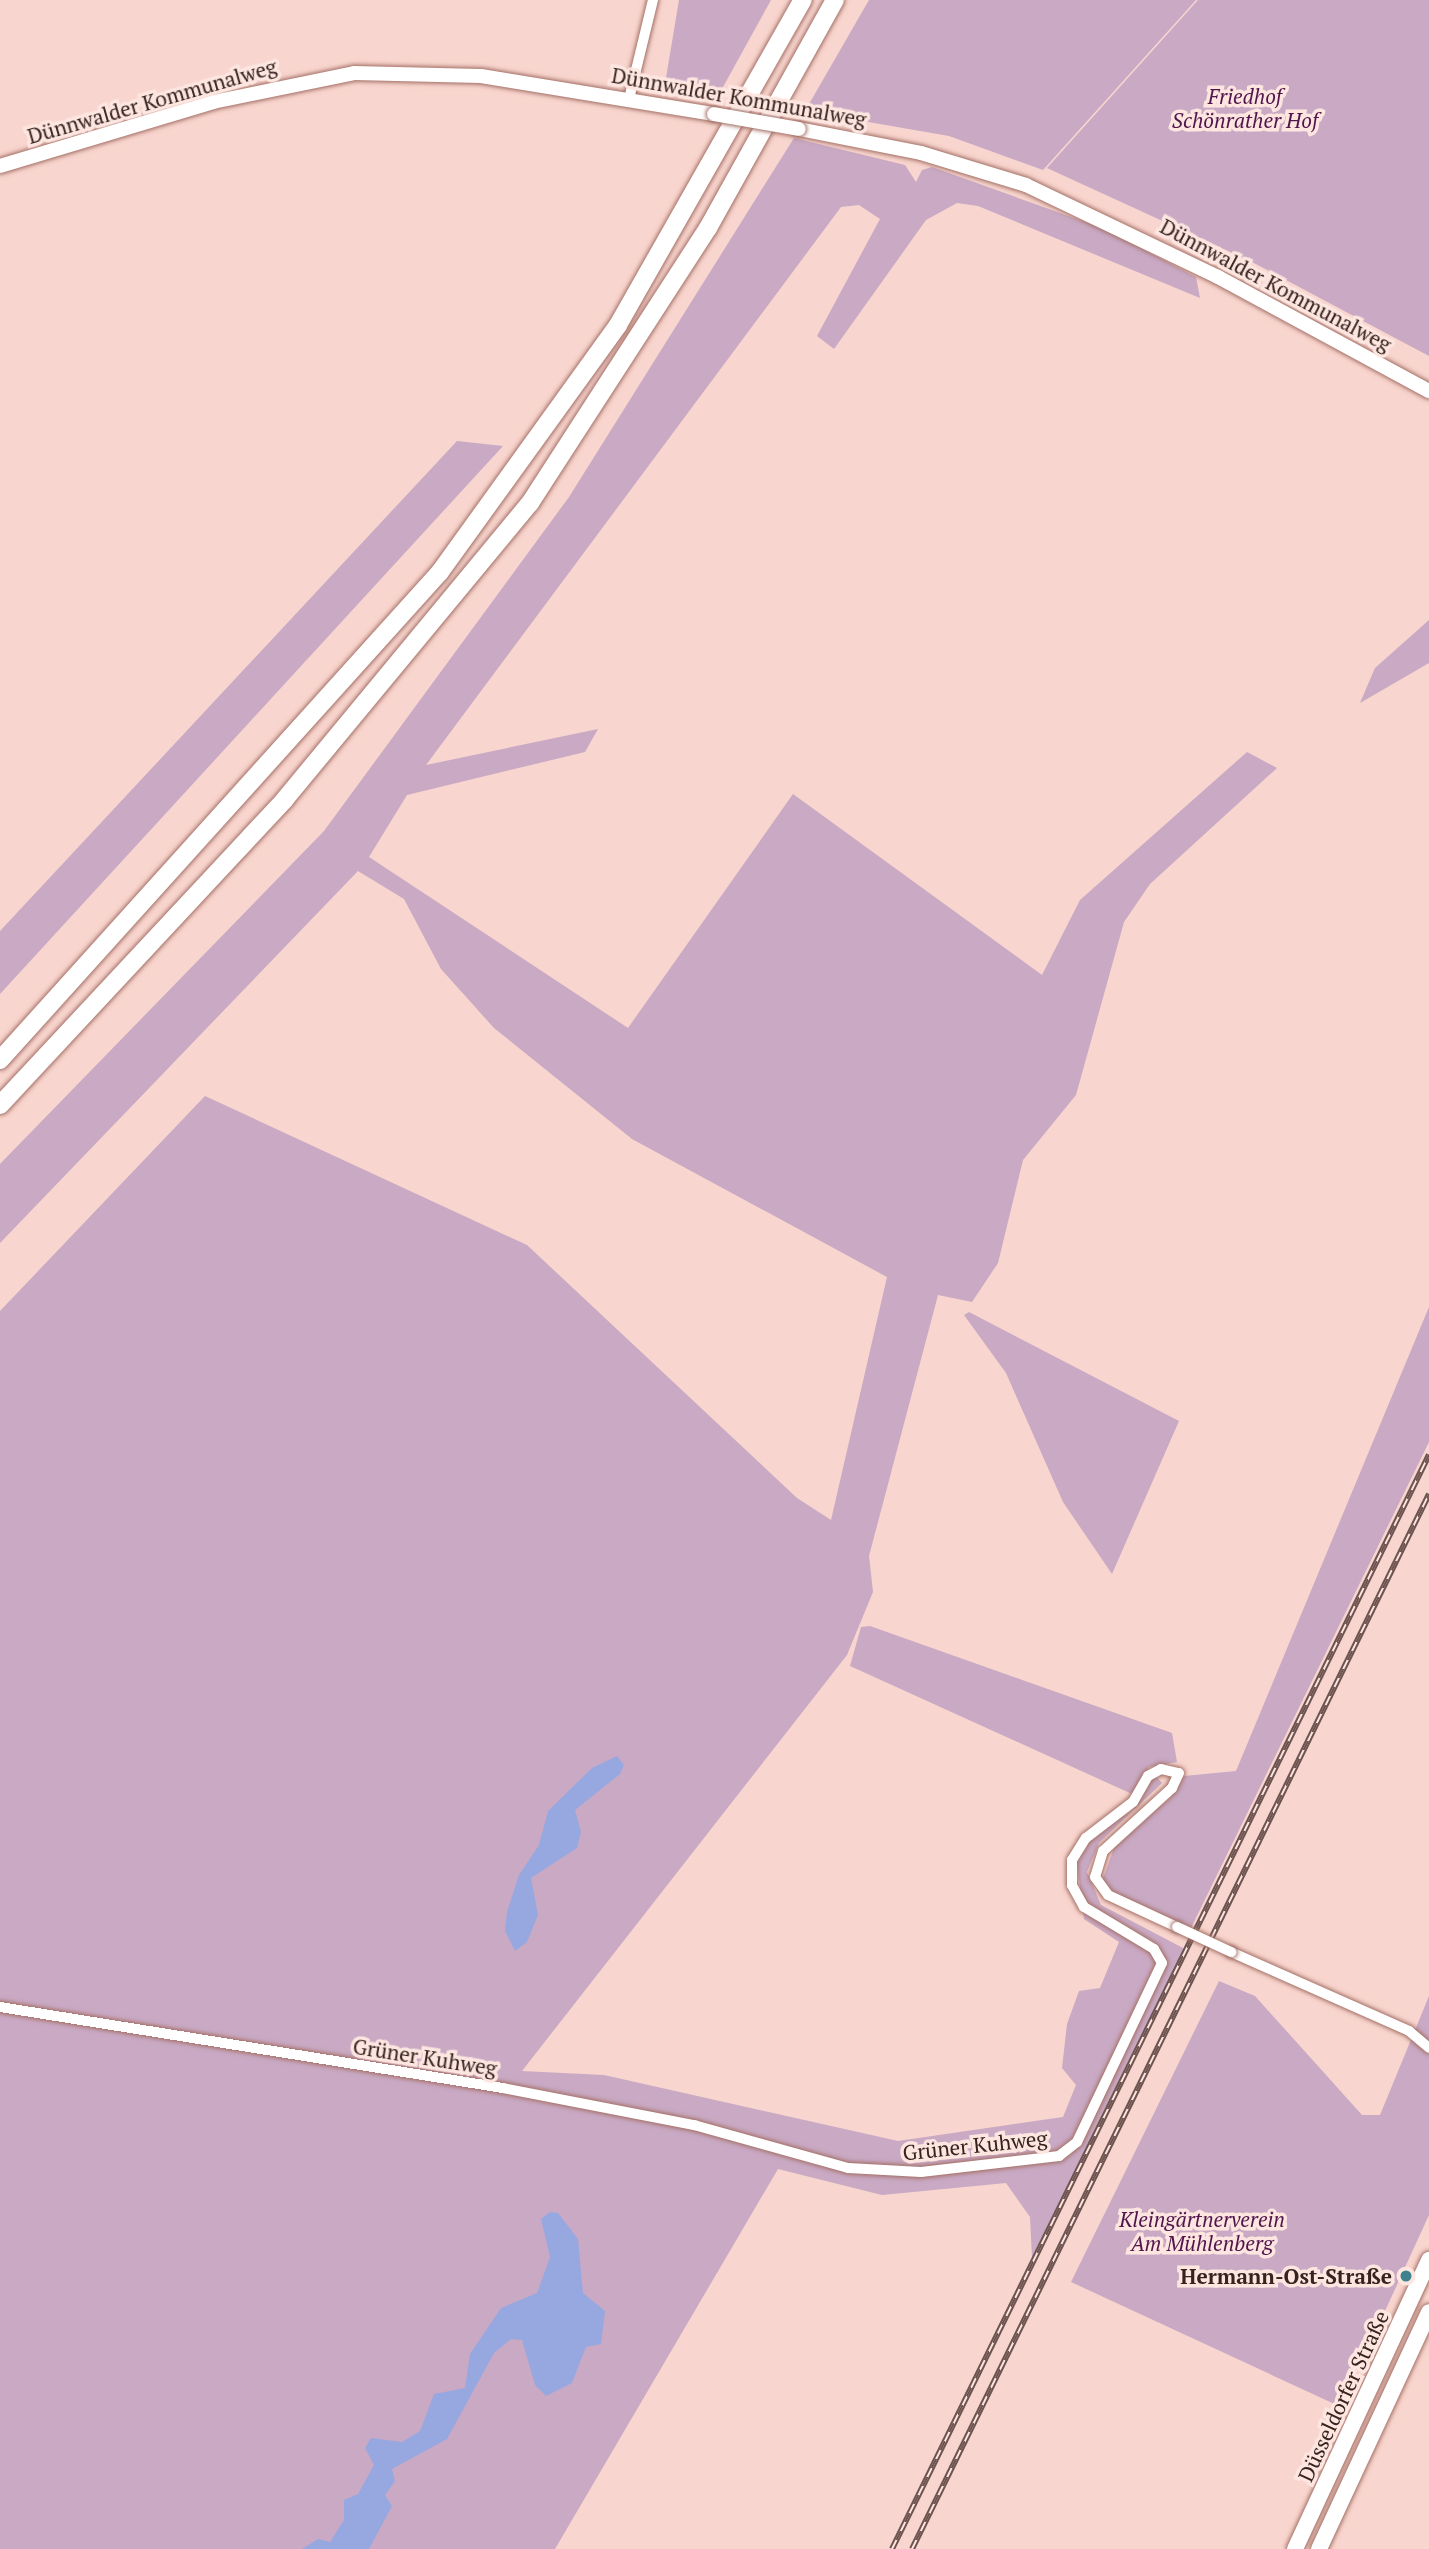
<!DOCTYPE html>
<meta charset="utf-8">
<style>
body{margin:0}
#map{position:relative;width:1429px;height:2549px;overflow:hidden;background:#f8d5ce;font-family:"PT Serif",serif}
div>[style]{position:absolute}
.green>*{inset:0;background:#c9a9c4}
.water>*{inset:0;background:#97a8e0}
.roads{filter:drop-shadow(0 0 2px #a47066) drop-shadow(0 0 2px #a47066)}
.street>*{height:10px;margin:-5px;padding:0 5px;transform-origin:5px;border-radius:5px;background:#fff}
.secondary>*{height:14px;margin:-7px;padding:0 7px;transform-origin:7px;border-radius:7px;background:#fff}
.primary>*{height:16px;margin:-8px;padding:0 8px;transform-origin:8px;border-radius:8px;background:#fff}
.highway>*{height:18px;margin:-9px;padding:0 9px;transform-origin:9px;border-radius:9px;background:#fff}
.rail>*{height:6px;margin-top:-3px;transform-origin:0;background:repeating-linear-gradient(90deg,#fde5e0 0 10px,#6c534f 0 20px);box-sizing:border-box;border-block:2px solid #6c534f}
.bridges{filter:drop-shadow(0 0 2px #a47066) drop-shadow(0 0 2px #a47066)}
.street-bridge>*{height:10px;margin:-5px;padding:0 5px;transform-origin:5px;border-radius:5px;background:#fff}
.secondary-bridge>*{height:14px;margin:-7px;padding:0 7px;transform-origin:7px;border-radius:7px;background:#fff}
.dots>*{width:19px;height:19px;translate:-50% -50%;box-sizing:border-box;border:4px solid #fde5e0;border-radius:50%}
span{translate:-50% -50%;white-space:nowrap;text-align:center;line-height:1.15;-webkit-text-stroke:7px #fde5e0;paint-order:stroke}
.park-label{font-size:21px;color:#50154c;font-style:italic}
.street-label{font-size:21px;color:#37221e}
.poi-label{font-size:21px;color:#37221e;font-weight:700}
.right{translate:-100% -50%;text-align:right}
</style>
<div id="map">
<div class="green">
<i style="clip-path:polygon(679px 0,771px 0,718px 96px,665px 84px)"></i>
<i style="clip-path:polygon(869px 0,1196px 0,1043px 170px,949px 136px,805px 111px)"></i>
<i style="clip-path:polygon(1198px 0,1429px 0,1429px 356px,1252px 262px,1047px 168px)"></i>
<i style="clip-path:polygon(794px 138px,905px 165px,916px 182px,922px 170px,932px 167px,1102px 228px,1196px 277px,1200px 298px,978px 206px,957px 203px,926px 220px,834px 349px,817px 336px,880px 219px,859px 205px,841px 207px,426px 765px,598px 729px,585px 752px,407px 795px,369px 857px,628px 1028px,793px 794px,1042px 975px,1080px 900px,1247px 752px,1277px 768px,1150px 884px,1124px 922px,1076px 1095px,1023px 1160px,998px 1263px,972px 1302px,938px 1295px,869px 1556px,873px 1592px,847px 1655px,522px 2071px,604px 2075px,898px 2141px,1063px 2117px,1076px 2085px,1062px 2068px,1067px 2024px,1079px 1991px,1100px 1988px,1119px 1942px,1084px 1919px,1077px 1863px,1092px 1837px,1133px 1810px,1154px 1774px,1162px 1783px,1099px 1843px,1087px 1872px,1101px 1905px,1185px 1949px,1032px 2258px,1030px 2217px,1006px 2183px,882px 2195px,778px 2169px,555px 2549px,0 2549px,0 1311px,205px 1096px,527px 1245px,797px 1498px,831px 1520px,887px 1277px,632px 1139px,494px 1028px,441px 969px,404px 899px,358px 871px,0 1243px,0 1164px,324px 831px,569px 497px)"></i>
<i style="clip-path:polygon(457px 441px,503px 446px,0 994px,0 931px)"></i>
<i style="clip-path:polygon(1429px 620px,1429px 663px,1360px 703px,1375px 668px)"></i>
<i style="clip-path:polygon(1429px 1307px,1429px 1442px,1191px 1928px,1123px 1900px,1101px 1884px,1114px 1848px,1172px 1796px,1184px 1776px,1236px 1771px)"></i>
<i style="clip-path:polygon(969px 1312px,1179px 1421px,1112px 1574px,1063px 1502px,1006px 1373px,964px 1315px)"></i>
<i style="clip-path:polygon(870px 1626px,1172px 1733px,1177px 1762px,1149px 1767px,1132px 1794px,850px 1666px,861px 1627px)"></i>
<i style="clip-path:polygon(1219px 1981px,1255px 1996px,1362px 2115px,1380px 2115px,1429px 1996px,1429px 2215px,1341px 2407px,1071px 2282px)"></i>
</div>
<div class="water">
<i style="clip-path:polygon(617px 1756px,624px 1765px,620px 1774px,575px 1810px,581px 1832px,577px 1848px,531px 1878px,538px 1915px,527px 1942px,515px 1951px,505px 1931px,507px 1912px,519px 1875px,539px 1845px,548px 1811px,592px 1768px)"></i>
<i style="clip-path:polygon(550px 2212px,558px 2213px,578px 2239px,583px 2293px,605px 2311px,601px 2344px,586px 2347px,572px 2383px,546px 2396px,535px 2385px,522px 2340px,511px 2339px,494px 2353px,447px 2439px,392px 2469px,395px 2481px,385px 2495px,392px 2506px,369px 2549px,302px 2549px,318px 2539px,330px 2542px,344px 2520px,344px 2500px,358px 2494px,374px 2465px,365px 2448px,371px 2438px,402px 2442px,420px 2431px,434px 2394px,465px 2388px,470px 2354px,501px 2308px,537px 2293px,550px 2257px,541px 2219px)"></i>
</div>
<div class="roads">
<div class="street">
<i style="left:629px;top:99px;width:102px;rotate:-76.4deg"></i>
<i style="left:1231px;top:1952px;width:195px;rotate:23.9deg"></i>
<i style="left:1409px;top:2031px;width:26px;rotate:40deg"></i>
<i style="left:0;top:2007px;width:509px;rotate:9.15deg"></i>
<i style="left:503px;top:2088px;width:195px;rotate:11deg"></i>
<i style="left:694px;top:2125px;width:160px;rotate:15.6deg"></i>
<i style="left:848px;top:2168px;width:73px;rotate:3.1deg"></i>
<i style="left:921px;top:2172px;width:139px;rotate:-6.6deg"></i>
<i style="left:1059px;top:2156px;width:23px;rotate:-38deg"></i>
<i style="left:1077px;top:2142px;width:198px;rotate:-64.6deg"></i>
<i style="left:1162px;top:1963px;width:16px;rotate:-120deg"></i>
<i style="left:1154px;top:1949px;width:82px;rotate:-149deg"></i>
<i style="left:1084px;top:1907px;width:25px;rotate:-119deg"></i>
<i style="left:1072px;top:1885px;width:25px;rotate:-90deg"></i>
<i style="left:1072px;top:1860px;width:26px;rotate:-58deg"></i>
<i style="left:1086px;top:1838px;width:59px;rotate:-37.5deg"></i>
<i style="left:1133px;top:1802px;width:30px;rotate:-60deg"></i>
<i style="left:1148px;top:1776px;width:15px;rotate:-28deg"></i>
<i style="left:1161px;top:1769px;width:18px;rotate:13deg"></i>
<i style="left:1179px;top:1773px;width:17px;rotate:115deg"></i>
<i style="left:1172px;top:1788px;width:93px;rotate:137.6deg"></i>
<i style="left:1103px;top:1851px;width:27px;rotate:107deg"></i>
<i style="left:1095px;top:1877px;width:22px;rotate:54deg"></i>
<i style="left:1108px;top:1895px;width:76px;rotate:24.9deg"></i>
</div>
<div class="secondary">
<i style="left:799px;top:129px;width:124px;rotate:11.1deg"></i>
<i style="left:921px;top:153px;width:110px;rotate:16.9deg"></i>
<i style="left:1026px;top:185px;width:213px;rotate:25.6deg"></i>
<i style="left:1218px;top:277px;width:240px;rotate:28.4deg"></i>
<i style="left:0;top:166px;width:222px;rotate:-16.7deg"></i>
<i style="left:213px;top:102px;width:144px;rotate:-11.6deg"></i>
<i style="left:354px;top:73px;width:127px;rotate:1.4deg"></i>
<i style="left:481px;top:76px;width:236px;rotate:9.3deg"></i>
</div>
<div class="primary">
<i style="left:1295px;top:2549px;width:319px;rotate:-65.1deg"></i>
<i style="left:1319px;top:2549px;width:261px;rotate:-65.1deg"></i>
</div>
<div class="highway">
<i style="left:0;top:1060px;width:657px;rotate:-47.96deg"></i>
<i style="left:440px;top:572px;width:304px;rotate:-54.2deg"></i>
<i style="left:618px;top:325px;width:374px;rotate:-60.4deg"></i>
<i style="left:0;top:1105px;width:418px;rotate:-47deg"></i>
<i style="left:285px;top:799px;width:384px;rotate:-50.4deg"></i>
<i style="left:530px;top:503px;width:328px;rotate:-57.1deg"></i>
<i style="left:708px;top:228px;width:261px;rotate:-60.9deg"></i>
</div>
</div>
<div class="rail">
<i style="left:892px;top:2549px;width:1219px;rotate:-63.86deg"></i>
<i style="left:912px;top:2549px;width:1175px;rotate:-63.89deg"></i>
</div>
<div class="bridges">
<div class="street-bridge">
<i style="left:1177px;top:1927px;width:60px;rotate:24.8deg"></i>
</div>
<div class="secondary-bridge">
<i style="left:714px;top:114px;width:86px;rotate:10deg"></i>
</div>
</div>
<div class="dots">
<i style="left:1406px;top:2276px;background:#3d828e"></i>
</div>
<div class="park-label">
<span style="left:1245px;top:108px">Friedhof<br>Schönrather Hof</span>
<span style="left:1202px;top:2231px">Kleingärtnerverein<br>Am Mühlenberg</span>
</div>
<div class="street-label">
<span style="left:739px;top:97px;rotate:10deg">Dünnwalder Kommunalweg</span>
<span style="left:152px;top:101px;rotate:-16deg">Dünnwalder Kommunalweg</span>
<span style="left:1276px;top:285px;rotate:28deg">Dünnwalder Kommunalweg</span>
<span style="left:425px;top:2057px;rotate:9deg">Grüner Kuhweg</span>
<span style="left:975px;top:2145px;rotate:-6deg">Grüner Kuhweg</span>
<span style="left:1343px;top:2396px;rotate:-65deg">Düsseldorfer Straße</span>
</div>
<div class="poi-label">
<span class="right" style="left:1392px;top:2276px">Hermann-Ost-Straße</span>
</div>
</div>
